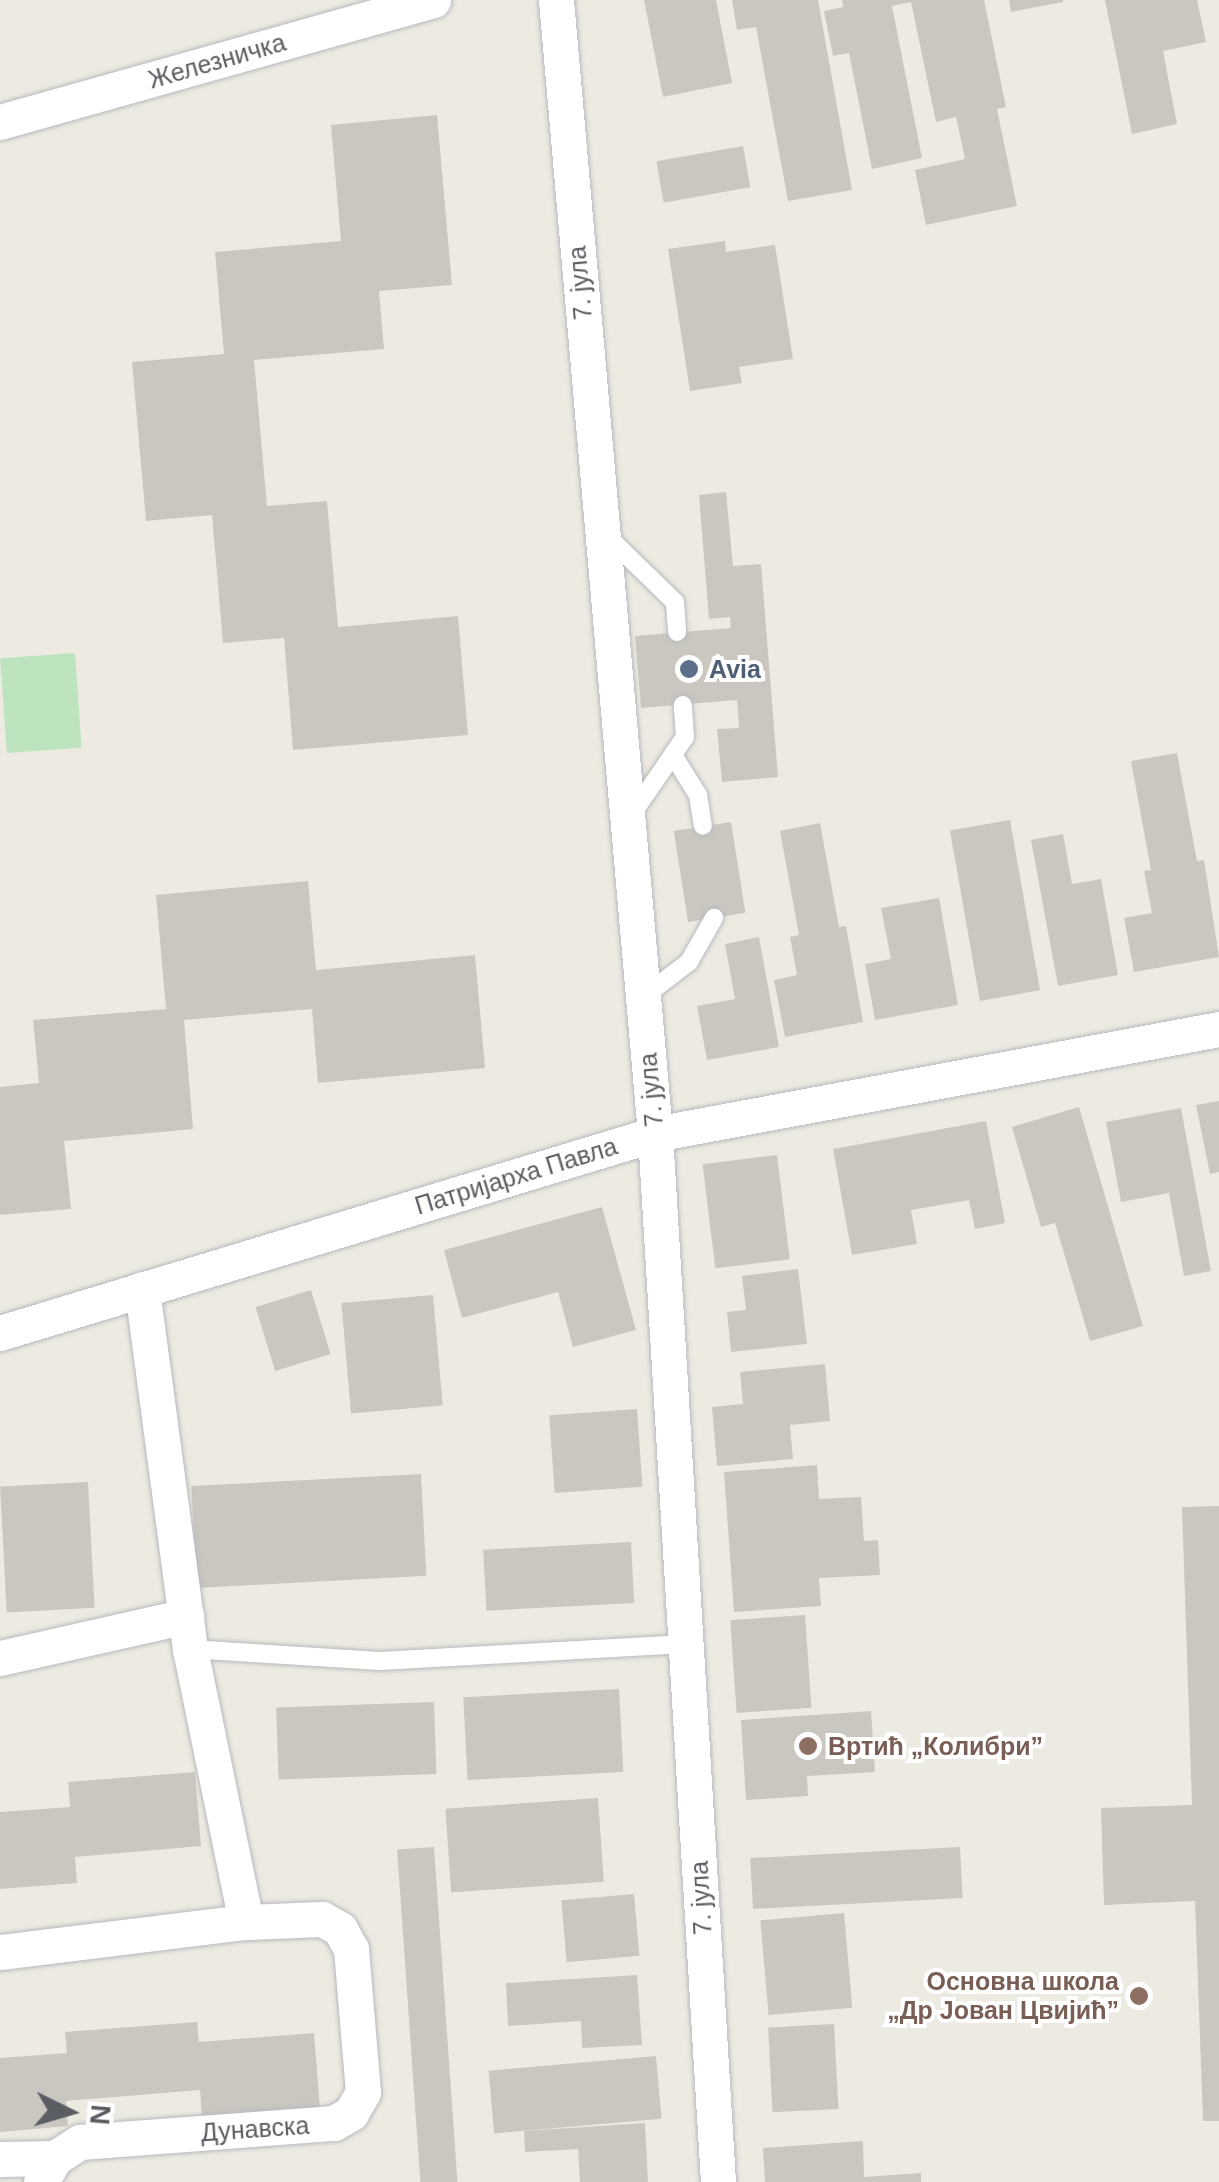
<!DOCTYPE html>
<meta charset="utf-8">
<style>
body{margin:0}
#map{position:relative;width:1219px;height:2182px;overflow:hidden;background:#edebe1;font-family:Arial,sans-serif}
div>[style]{position:absolute}
.green>*{inset:0;background:#bee4bf;transform-origin:0 0}
.building>*{inset:0;background:#cac7c1;transform-origin:0 0}
.roads{filter:drop-shadow(0 0 2px #b7b9be) drop-shadow(0 0 2px #b7b9be)}
.lane>*{height:18px;margin:-9px;padding:0 9px;transform-origin:9px;border-radius:9px;background:#fff}
.street>*{height:35px;margin:-17.5px;padding:0 17.5px;transform-origin:17.5px;border-radius:17.5px;background:#fff}
.dots>*{width:28px;height:28px;translate:-50% -50%;box-sizing:border-box;border:5px solid #fff;border-radius:50%}
span{translate:-50% -50%;white-space:nowrap;text-align:center;line-height:1.15;-webkit-text-stroke:8px #fff;paint-order:stroke}
.street-label{font-size:25px;color:#5a5d62}
.service-label{font-size:25px;color:#4e5e75;font-weight:700}
.left{translate:0 -50%;text-align:left}
.education-label{font-size:25px;color:#785e54;font-weight:700}
.right{translate:-100% -50%;text-align:right}
.north{position:absolute;left:20px;top:2062px;width:100px;height:100px;-webkit-text-stroke:8px #fff;paint-order:stroke;rotate:95deg;font-size:28px;font-weight:700;line-height:40px;text-align:center;color:#5a5d62}
.north::after{content:'';display:block;margin:auto;width:35px;height:45px;background:#5a5d62;clip-path:polygon(50% 0,100% 100%,50% 72%,0 100%)}
</style>
<div id="map">
<div class="green">
<i style="left:75px;top:653px;width:95px;height:75px;rotate:86deg"></i>
</div>
<div class="building">
<i style="clip-path:polygon(644px 0,716px 0,732px 83px,663px 97px)"></i>
<i style="clip-path:polygon(732px 0,818px 0,852px 190px,788px 201px,756px 27px,737px 30px)"></i>
<i style="clip-path:polygon(842px 0,984px 0,1006px 107px,997px 109px,1017px 206px,926px 225px,915px 170px,965px 159px,956px 117px,936px 122px,911px 2px,892px 6px,922px 158px,872px 169px,849px 53px,833px 56px,824px 11px,843px 7px)"></i>
<i style="clip-path:polygon(1009px 0,1063px 0,1063px 2px,1011px 12px)"></i>
<i style="clip-path:polygon(1105px 0,1197px 0,1206px 42px,1163px 51px,1177px 124px,1132px 134px)"></i>
<i style="clip-path:polygon(437px 115px,452px 285px,379px 291px,384px 349px,254px 360px,267px 506px,327px 501px,338px 627px,458px 616px,468px 735px,293px 750px,284px 638px,223px 643px,212px 515px,146px 521px,132px 362px,224px 354px,215px 252px,341px 241px,331px 125px)"></i>
<i style="left:743px;top:146px;width:42px;height:88px;rotate:80deg"></i>
<i style="clip-path:polygon(725px 241px,726px 252px,775px 245px,793px 359px,739px 367px,742px 383px,690px 391px,668px 249px)"></i>
<i style="clip-path:polygon(726px 492px,733px 566px,761px 564px,778px 777px,722px 782px,717px 729px,739px 728px,737px 700px,641px 708px,635px 636px,731px 628px,730px 617px,709px 619px,699px 495px)"></i>
<i style="clip-path:polygon(1177px 753px,1197px 861px,1204px 860px,1219px 957px,1134px 972px,1124px 918px,1152px 913px,1144px 871px,1151px 870px,1131px 761px)"></i>
<i style="left:1010px;top:820px;width:173px;height:61px;rotate:80deg"></i>
<i style="left:731px;top:822px;width:92px;height:58px;rotate:81deg"></i>
<i style="clip-path:polygon(820px 823px,839px 927px,846px 926px,863px 1022px,785px 1037px,774px 980px,797px 975px,790px 937px,799px 935px,780px 831px)"></i>
<i style="clip-path:polygon(1063px 834px,1072px 884px,1101px 879px,1118px 975px,1058px 986px,1031px 840px)"></i>
<i style="clip-path:polygon(308px 881px,316px 970px,475px 955px,485px 1068px,318px 1083px,312px 1009px,184px 1020px,193px 1129px,64px 1141px,71px 1209px,0 1215px,0 1087px,39px 1083px,33px 1020px,166px 1009px,156px 895px)"></i>
<i style="clip-path:polygon(939px 898px,958px 1005px,875px 1020px,865px 964px,891px 959px,881px 908px)"></i>
<i style="clip-path:polygon(759px 937px,779px 1047px,707px 1060px,697px 1006px,735px 999px,725px 944px)"></i>
<i style="clip-path:polygon(1219px 1101px,1219px 1172px,1210px 1174px,1196px 1105px)"></i>
<i style="clip-path:polygon(1079px 1107px,1143px 1326px,1090px 1341px,1055px 1223px,1041px 1227px,1012px 1127px)"></i>
<i style="clip-path:polygon(1181px 1108px,1211px 1271px,1184px 1276px,1169px 1193px,1121px 1202px,1106px 1122px)"></i>
<i style="clip-path:polygon(986px 1121px,1005px 1223px,975px 1229px,969px 1200px,911px 1210px,917px 1244px,852px 1255px,833px 1149px)"></i>
<i style="left:777px;top:1155px;width:105px;height:75px;rotate:83deg"></i>
<i style="clip-path:polygon(602px 1207px,636px 1330px,573px 1347px,558px 1292px,462px 1318px,444px 1250px)"></i>
<i style="clip-path:polygon(798px 1269px,807px 1344px,731px 1352px,727px 1312px,746px 1310px,742px 1276px)"></i>
<i style="left:311px;top:1290px;width:67px;height:58px;rotate:73deg"></i>
<i style="left:433px;top:1295px;width:111px;height:92px;rotate:85deg"></i>
<i style="clip-path:polygon(825px 1364px,830px 1421px,790px 1425px,793px 1459px,717px 1466px,712px 1407px,743px 1404px,740px 1372px)"></i>
<i style="left:637px;top:1409px;width:78px;height:88px;rotate:86deg"></i>
<i style="clip-path:polygon(817px 1465px,819px 1499px,861px 1497px,864px 1541px,878px 1540px,880px 1575px,819px 1578px,821px 1606px,734px 1612px,724px 1472px)"></i>
<i style="left:421px;top:1474px;width:102px;height:230px;rotate:87deg"></i>
<i style="left:88px;top:1482px;width:126px;height:88px;rotate:87deg"></i>
<i style="clip-path:polygon(1219px 1506px,1219px 2121px,1203px 2121px,1195px 1901px,1104px 1905px,1101px 1808px,1192px 1805px,1182px 1507px)"></i>
<i style="left:631px;top:1542px;width:61px;height:148px;rotate:87deg"></i>
<i style="left:805px;top:1615px;width:93px;height:75px;rotate:86deg"></i>
<i style="left:619px;top:1689px;width:83px;height:156px;rotate:87deg"></i>
<i style="left:434px;top:1702px;width:72px;height:158px;rotate:88deg"></i>
<i style="clip-path:polygon(871px 1711px,875px 1772px,807px 1776px,808px 1796px,746px 1800px,741px 1720px)"></i>
<i style="clip-path:polygon(195px 1772px,201px 1846px,75px 1857px,77px 1883px,0 1889px,0 1812px,70px 1807px,68px 1782px)"></i>
<i style="left:598px;top:1798px;width:84px;height:153px;rotate:86deg"></i>
<i style="left:434px;top:1847px;width:336px;height:37px;rotate:86deg"></i>
<i style="left:960px;top:1847px;width:51px;height:210px;rotate:87deg"></i>
<i style="left:634px;top:1894px;width:62px;height:73px;rotate:85deg"></i>
<i style="left:844px;top:1913px;width:95px;height:84px;rotate:85deg"></i>
<i style="clip-path:polygon(637px 1975px,642px 2045px,582px 2048px,581px 2021px,508px 2026px,506px 1983px)"></i>
<i style="clip-path:polygon(197px 2022px,199px 2042px,314px 2033px,320px 2109px,202px 2119px,200px 2090px,66px 2101px,68px 2126px,0 2132px,0 2058px,67px 2053px,65px 2032px)"></i>
<i style="left:834px;top:2024px;width:85px;height:66px;rotate:87deg"></i>
<i style="left:656px;top:2056px;width:63px;height:168px;rotate:85deg"></i>
<i style="clip-path:polygon(645px 2123px,648px 2182px,580px 2182px,578px 2149px,525px 2152px,524px 2131px)"></i>
<i style="clip-path:polygon(863px 2141px,864px 2177px,921px 2173px,921px 2182px,765px 2182px,763px 2148px)"></i>
</div>
<div class="roads">
<div class="lane">
<i style="left:606px;top:535px;width:96px;rotate:44.2deg"></i>
<i style="left:675px;top:602px;width:30px;rotate:86deg"></i>
<i style="left:673px;top:755px;width:47px;rotate:58deg"></i>
<i style="left:698px;top:795px;width:31px;rotate:81deg"></i>
<i style="left:630px;top:817px;width:97px;rotate:-55.5deg"></i>
<i style="left:685px;top:737px;width:32px;rotate:-94deg"></i>
<i style="left:643px;top:997px;width:58px;rotate:-37.3deg"></i>
<i style="left:689px;top:962px;width:51px;rotate:-60.4deg"></i>
<i style="left:190px;top:1649px;width:190px;rotate:3.6deg"></i>
<i style="left:380px;top:1661px;width:306px;rotate:-3.2deg"></i>
</div>
<div class="street">
<i style="left:556px;top:0;width:1138px;rotate:85.01deg"></i>
<i style="left:655px;top:1134px;width:1050px;rotate:86.56deg"></i>
<i style="left:0;top:122px;width:450px;rotate:-15.7deg"></i>
<i style="left:0;top:1333px;width:685px;rotate:-16.9deg"></i>
<i style="left:655px;top:1134px;width:574px;rotate:-10.55deg"></i>
<i style="left:0;top:1658px;width:191px;rotate:-12.7deg"></i>
<i style="left:0;top:1952px;width:248px;rotate:-7deg"></i>
<i style="left:0;top:2159px;width:55px;rotate:-1deg"></i>
<i style="left:41px;top:2182px;width:28px;rotate:-60deg"></i>
<i style="left:55px;top:2158px;width:30px;rotate:-33deg"></i>
<i style="left:80px;top:2142px;width:255px;rotate:-4.3deg"></i>
<i style="left:334px;top:2123px;width:20px;rotate:-30deg"></i>
<i style="left:351px;top:2113px;width:24px;rotate:-60deg"></i>
<i style="left:363px;top:2092px;width:144px;rotate:-94.8deg"></i>
<i style="left:351px;top:1949px;width:23px;rotate:-119deg"></i>
<i style="left:340px;top:1929px;width:21px;rotate:-151deg"></i>
<i style="left:322px;top:1919px;width:76px;rotate:177.7deg"></i>
<i style="left:246px;top:1922px;width:279px;rotate:-101.6deg"></i>
<i style="left:190px;top:1649px;width:363px;rotate:-97.6deg"></i>
</div>
</div>
<div class="dots">
<i style="left:689px;top:669px;background:#5c6f8a"></i>
<i style="left:808px;top:1746px;background:#8d6e63"></i>
<i style="left:1139px;top:1996px;background:#8d6e63"></i>
</div>
<div class="street-label">
<span style="left:217px;top:61px;rotate:-16deg">Железничка</span>
<span style="left:580px;top:283px;rotate:-95deg">7. јула</span>
<span style="left:651px;top:1090px;rotate:-95deg">7. јула</span>
<span style="left:516px;top:1176px;rotate:-17deg">Патријарха Павла</span>
<span style="left:701px;top:1898px;rotate:-93deg">7. јула</span>
<span style="left:255px;top:2129px;rotate:-4deg">Дунавска</span>
</div>
<div class="service-label">
<span class="left" style="left:709px;top:669px">Avia</span>
</div>
<div class="education-label">
<span class="left" style="left:828px;top:1746px">Вртић „Колибри”</span>
<span class="right" style="left:1119px;top:1996px">Основна школа<br>„Др Јован Цвијић”</span>
</div>
<div class="north">N</div>
</div>
